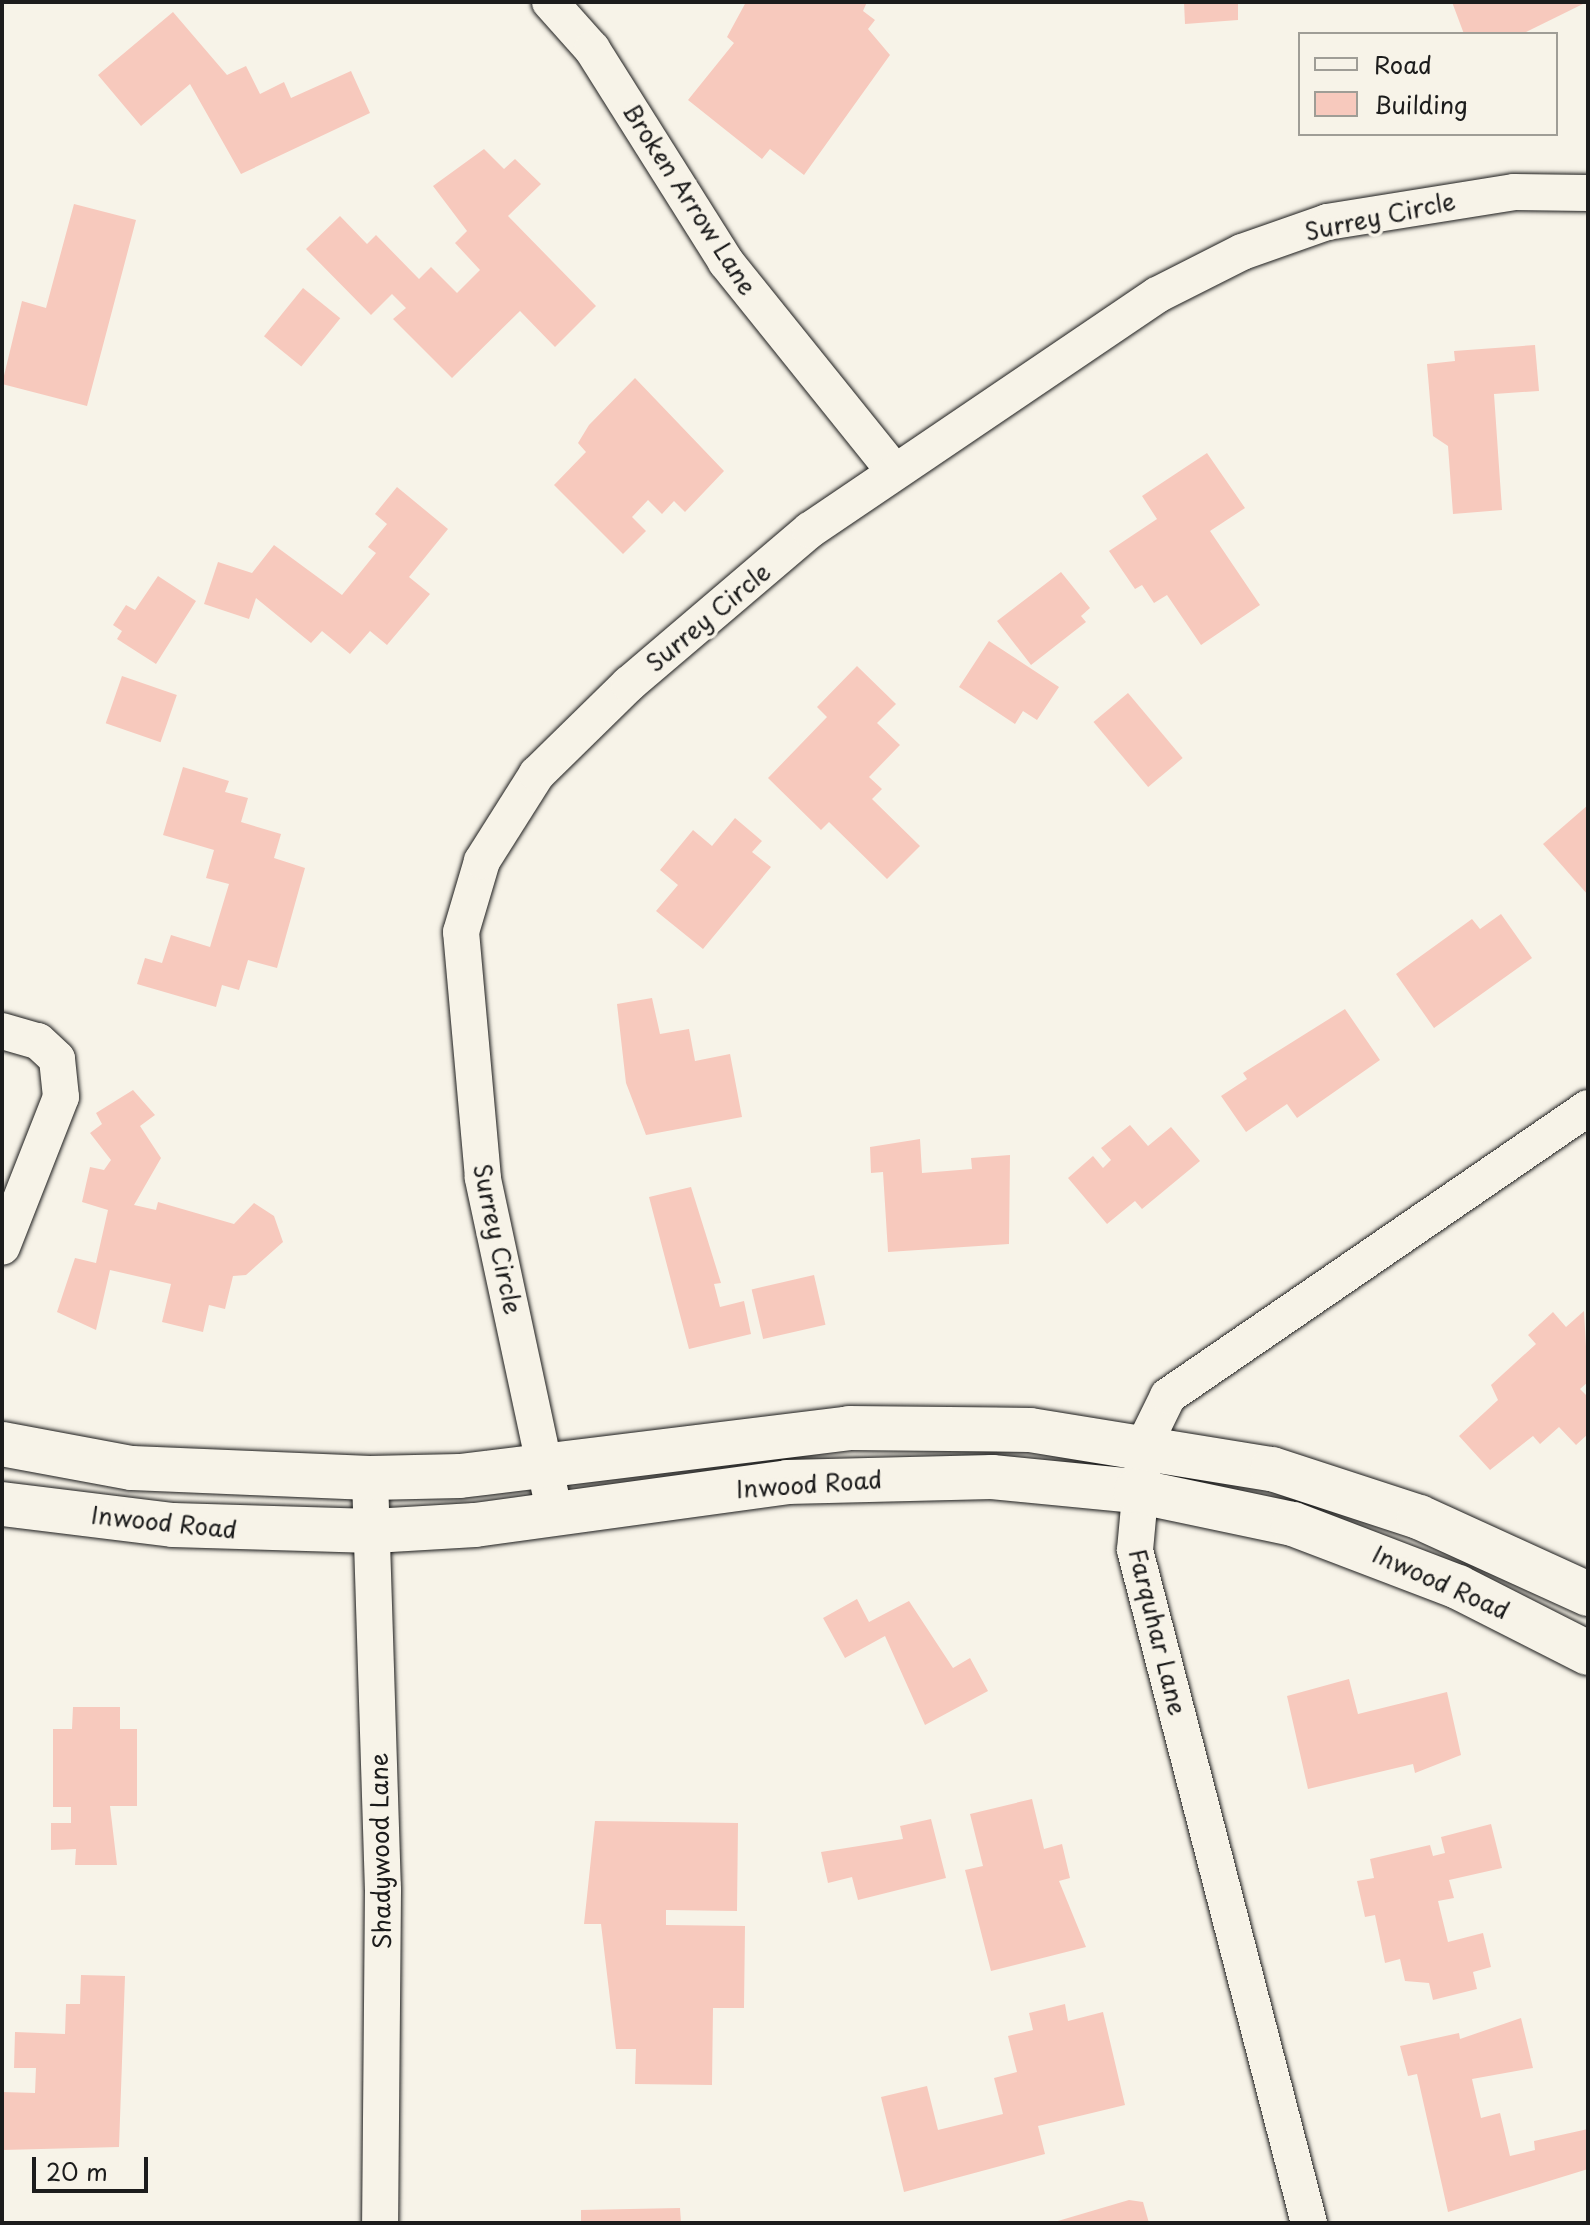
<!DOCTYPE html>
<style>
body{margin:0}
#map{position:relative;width:1590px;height:2225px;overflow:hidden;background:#f7f3e8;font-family:"Playpen Sans",sans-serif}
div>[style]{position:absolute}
.building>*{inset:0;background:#f7c9bd;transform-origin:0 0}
.roads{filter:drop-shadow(0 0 2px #1c1c1c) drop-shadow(0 0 2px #1c1c1c)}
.minor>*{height:36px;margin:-18px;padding:0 18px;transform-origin:18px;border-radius:18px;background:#f7f3e8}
.secondary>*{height:44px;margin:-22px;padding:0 22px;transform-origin:22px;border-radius:22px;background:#f7f3e8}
span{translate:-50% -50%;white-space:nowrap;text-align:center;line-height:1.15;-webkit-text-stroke:7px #f7f3e8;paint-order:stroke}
.street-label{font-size:24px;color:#1c1c1c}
.frame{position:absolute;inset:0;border:4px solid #1c1c1c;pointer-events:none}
.legend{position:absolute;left:1298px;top:32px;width:260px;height:104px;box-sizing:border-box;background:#f7f3e8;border:2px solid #9f9d96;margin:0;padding:10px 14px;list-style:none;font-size:24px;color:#1c1c1c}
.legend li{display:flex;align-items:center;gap:16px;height:40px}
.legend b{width:40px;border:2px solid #9f9d96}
.scale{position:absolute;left:32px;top:2157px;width:116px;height:36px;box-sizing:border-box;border:4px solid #1c1c1c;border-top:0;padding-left:10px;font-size:24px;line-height:28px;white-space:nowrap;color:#1c1c1c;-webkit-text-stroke:6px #f7f3e8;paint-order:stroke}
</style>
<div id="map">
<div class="building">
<i style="clip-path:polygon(746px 2px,867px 2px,863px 11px,875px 20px,868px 29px,890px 55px,804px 175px,770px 149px,762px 159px,688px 100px,734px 43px,727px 37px)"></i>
<i style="clip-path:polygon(1184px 2px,1238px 2px,1238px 20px,1185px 24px)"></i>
<i style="clip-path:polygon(1452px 2px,1587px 2px,1522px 34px,1464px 34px)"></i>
<i style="clip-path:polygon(173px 12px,227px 75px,246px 66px,260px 94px,284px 82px,291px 98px,351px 71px,370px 113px,241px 174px,190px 84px,141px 126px,98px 75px)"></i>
<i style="clip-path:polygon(484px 149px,504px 169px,515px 159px,541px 184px,508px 216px,596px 306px,555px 347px,520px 311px,452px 378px,393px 319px,406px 308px,392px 294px,371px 315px,306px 249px,340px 216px,367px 244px,376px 235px,419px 279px,431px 267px,457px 293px,480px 270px,455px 243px,467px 231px,433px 186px)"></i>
<i style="clip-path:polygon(74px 204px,136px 220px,87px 406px,2px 384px,22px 301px,46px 308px)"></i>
<i style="left:303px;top:288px;width:48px;height:62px;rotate:39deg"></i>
<i style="clip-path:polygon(1535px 345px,1539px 391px,1494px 394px,1502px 510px,1453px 514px,1448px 446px,1433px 436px,1427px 364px,1455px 361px,1454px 351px)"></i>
<i style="clip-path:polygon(635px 378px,724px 471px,685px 512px,674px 501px,662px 514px,648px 500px,632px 517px,646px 531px,623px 554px,554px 485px,586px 452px,578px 443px,589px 425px)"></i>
<i style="clip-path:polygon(1207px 453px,1245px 508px,1210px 531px,1260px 605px,1201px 645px,1167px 595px,1154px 603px,1142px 585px,1135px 589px,1109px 551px,1157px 519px,1142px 496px)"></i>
<i style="clip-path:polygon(397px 487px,448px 529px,409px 577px,430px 594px,387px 645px,370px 631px,350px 654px,322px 631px,311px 643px,256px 598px,249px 619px,204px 604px,218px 562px,252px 573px,274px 545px,342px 595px,376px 553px,368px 547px,387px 524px,375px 514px)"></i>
<i style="clip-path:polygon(1061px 572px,1090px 608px,1081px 616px,1086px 622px,1031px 665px,997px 621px)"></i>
<i style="clip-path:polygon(158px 576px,196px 601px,156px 664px,117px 639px,122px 631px,113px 625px,126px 605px,135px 610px)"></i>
<i style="clip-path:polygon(989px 641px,1059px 687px,1037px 720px,1023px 711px,1015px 724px,959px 687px)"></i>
<i style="clip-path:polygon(857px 666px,896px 704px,877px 723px,900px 745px,869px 777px,882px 789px,872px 799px,920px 846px,887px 879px,829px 822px,821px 830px,768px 778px,827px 717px,817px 707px)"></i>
<i style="left:122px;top:676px;width:58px;height:50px;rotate:19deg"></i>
<i style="left:1128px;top:693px;width:85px;height:45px;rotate:50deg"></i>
<i style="clip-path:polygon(183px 767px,229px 781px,225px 792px,248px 798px,241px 822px,281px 834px,274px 858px,305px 868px,277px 968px,248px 960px,239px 990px,222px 985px,216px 1007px,137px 984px,145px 958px,162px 963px,171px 935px,210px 947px,229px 884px,206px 878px,214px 850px,163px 835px)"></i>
<i style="clip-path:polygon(1588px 805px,1588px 895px,1543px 844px)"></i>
<i style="clip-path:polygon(735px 818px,762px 841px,752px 852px,771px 867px,703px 949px,656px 911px,678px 885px,660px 870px,693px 830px,712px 846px)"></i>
<i style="clip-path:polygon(1501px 914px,1532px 958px,1434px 1028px,1396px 974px,1472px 919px,1480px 929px)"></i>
<i style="clip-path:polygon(652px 998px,660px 1034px,689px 1029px,695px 1061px,730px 1054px,742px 1117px,646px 1135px,626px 1083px,617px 1004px)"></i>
<i style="clip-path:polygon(1345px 1009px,1380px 1060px,1297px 1118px,1287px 1104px,1246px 1132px,1221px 1096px,1247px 1079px,1243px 1073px)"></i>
<i style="clip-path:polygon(133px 1090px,155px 1115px,140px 1126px,161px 1158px,134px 1205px,156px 1210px,158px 1202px,234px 1224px,254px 1203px,274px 1216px,283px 1242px,246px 1275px,233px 1276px,225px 1309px,209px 1305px,203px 1332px,162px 1322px,171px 1284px,110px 1270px,96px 1330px,57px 1312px,75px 1258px,96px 1263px,108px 1210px,82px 1202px,90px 1167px,104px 1170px,111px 1160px,90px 1133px,102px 1124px,96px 1113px)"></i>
<i style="clip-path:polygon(1130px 1125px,1148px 1146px,1171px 1127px,1200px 1161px,1142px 1209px,1135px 1201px,1107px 1224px,1068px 1178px,1093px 1156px,1103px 1168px,1111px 1160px,1101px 1148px)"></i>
<i style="clip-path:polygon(920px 1139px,922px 1173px,972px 1169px,971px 1158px,1010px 1155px,1009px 1244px,888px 1252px,883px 1172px,871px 1173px,870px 1147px)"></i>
<i style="clip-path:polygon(691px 1187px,721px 1283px,714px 1284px,720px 1307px,744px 1301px,751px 1334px,689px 1349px,649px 1197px)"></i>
<i style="left:814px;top:1275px;width:51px;height:64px;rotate:77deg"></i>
<i style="clip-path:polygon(1584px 1311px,1588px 1382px,1580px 1389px,1588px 1397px,1588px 1434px,1576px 1445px,1559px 1427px,1540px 1444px,1533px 1436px,1490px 1470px,1459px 1436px,1498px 1400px,1491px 1385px,1536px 1344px,1528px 1335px,1553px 1312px,1566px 1327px)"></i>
<i style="clip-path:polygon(857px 1599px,869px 1622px,909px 1601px,953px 1668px,970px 1658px,988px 1691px,925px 1725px,885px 1636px,845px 1658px,823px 1618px)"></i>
<i style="clip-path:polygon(1349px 1679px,1358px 1714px,1447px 1692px,1461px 1755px,1415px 1773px,1413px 1764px,1308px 1789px,1287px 1696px)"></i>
<i style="clip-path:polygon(73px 1707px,120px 1707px,120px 1729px,137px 1729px,137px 1806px,110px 1806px,117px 1865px,75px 1865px,76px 1849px,51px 1850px,51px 1823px,71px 1823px,71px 1807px,53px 1807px,53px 1729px,72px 1729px)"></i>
<i style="clip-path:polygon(1032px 1799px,1044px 1849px,1062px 1844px,1070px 1878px,1059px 1881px,1086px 1947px,991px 1971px,965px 1870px,983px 1866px,970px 1814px)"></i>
<i style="clip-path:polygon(931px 1819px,946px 1878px,858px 1900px,852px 1877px,828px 1883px,821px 1852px,903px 1839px,900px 1826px)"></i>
<i style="clip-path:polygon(595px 1821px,738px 1823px,737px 1911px,666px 1910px,666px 1925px,745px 1926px,744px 2008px,713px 2008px,712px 2085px,635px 2084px,636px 2049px,616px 2049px,601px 1924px,584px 1924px)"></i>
<i style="clip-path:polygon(1491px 1824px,1502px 1868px,1449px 1880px,1454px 1898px,1438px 1901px,1448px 1942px,1483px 1933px,1491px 1967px,1473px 1972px,1477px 1989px,1433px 2000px,1429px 1983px,1405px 1981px,1400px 1959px,1385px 1963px,1375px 1915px,1365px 1917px,1357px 1881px,1374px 1878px,1370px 1859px,1430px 1845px,1433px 1856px,1445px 1853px,1441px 1837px)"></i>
<i style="clip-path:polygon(81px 1975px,125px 1976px,119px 2147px,2px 2150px,2px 2092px,35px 2093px,36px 2068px,14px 2068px,15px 2032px,65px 2034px,66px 2004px,80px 2004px)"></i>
<i style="clip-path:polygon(1065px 2004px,1068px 2021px,1103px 2012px,1125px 2105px,1038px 2126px,1045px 2154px,904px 2192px,881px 2097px,927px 2086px,938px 2130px,1003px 2114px,994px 2078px,1017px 2072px,1008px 2036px,1033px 2030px,1029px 2013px)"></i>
<i style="clip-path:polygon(1521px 2018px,1533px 2068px,1472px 2079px,1481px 2118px,1500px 2113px,1510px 2156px,1535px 2150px,1534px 2141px,1588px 2129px,1588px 2169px,1448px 2212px,1417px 2074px,1408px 2076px,1400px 2046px,1459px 2033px,1460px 2039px)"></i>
<i style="clip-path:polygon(1129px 2200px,1143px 2202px,1149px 2223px,1051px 2223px)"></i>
<i style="clip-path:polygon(680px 2208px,681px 2223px,581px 2223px,581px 2210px)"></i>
</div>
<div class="roads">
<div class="minor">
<i style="left:550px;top:2px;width:63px;rotate:48.2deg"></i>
<i style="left:592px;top:49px;width:252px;rotate:57.8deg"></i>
<i style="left:726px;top:262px;width:267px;rotate:51.2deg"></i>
<i style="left:2px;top:1031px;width:37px;rotate:16deg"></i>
<i style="left:38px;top:1041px;width:26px;rotate:43deg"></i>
<i style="left:57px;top:1059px;width:38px;rotate:84deg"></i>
<i style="left:61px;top:1097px;width:161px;rotate:111.5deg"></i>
<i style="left:370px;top:1478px;width:412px;rotate:88.2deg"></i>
<i style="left:383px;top:1890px;width:333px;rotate:90.5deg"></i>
<i style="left:555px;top:1515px;width:345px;rotate:-102.1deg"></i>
<i style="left:483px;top:1178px;width:247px;rotate:-95.1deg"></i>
<i style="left:461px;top:932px;width:74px;rotate:-73.5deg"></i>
<i style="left:482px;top:861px;width:103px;rotate:-57.7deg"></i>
<i style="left:537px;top:774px;width:129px;rotate:-44.4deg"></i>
<i style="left:629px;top:684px;width:238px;rotate:-40.4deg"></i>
<i style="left:810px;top:530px;width:419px;rotate:-34.1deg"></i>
<i style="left:1157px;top:295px;width:95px;rotate:-26.8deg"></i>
<i style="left:1242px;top:252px;width:90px;rotate:-19.4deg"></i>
<i style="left:1327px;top:222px;width:189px;rotate:-9.1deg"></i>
<i style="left:1514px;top:192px;width:74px;rotate:0.8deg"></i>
<i style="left:1309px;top:2223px;width:695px;rotate:-104.5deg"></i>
<i style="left:1135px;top:1550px;width:107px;rotate:-84.7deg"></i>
<i style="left:1145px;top:1443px;width:52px;rotate:-63.9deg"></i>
<i style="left:1168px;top:1396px;width:509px;rotate:-34.44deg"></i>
</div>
<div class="secondary">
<i style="left:2px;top:1444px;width:132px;rotate:10.5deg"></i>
<i style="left:132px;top:1468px;width:238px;rotate:2.4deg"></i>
<i style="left:370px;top:1478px;width:90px;rotate:-1.3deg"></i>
<i style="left:460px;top:1476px;width:392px;rotate:-7deg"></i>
<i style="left:849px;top:1428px;width:181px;rotate:0.6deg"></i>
<i style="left:1030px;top:1430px;width:245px;rotate:9.2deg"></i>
<i style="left:1272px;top:1469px;width:155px;rotate:18.1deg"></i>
<i style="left:1419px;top:1517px;width:186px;rotate:24.5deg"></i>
<i style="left:2px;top:1504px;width:172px;rotate:7deg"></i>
<i style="left:173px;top:1525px;width:200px;rotate:1.7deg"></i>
<i style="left:373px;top:1531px;width:102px;rotate:-3.4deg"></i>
<i style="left:475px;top:1525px;width:315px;rotate:-7.8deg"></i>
<i style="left:787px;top:1482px;width:205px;rotate:-1.4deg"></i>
<i style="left:992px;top:1477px;width:145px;rotate:5.6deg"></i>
<i style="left:1136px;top:1491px;width:160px;rotate:11.9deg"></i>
<i style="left:1293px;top:1524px;width:177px;rotate:20.9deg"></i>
<i style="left:1458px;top:1587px;width:146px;rotate:26.9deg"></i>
</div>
</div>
<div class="street-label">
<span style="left:690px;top:199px;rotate:57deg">Broken Arrow Lane</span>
<span style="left:1380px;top:216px;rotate:-12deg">Surrey Circle</span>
<span style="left:708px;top:617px;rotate:-40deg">Surrey Circle</span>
<span style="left:498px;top:1239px;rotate:78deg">Surrey Circle</span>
<span style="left:809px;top:1484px;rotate:-4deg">Inwood Road</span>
<span style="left:164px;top:1522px;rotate:6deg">Inwood Road</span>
<span style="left:1441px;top:1582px;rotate:24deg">Inwood Road</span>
<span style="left:1158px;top:1632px;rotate:76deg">Farquhar Lane</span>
<span style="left:380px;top:1851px;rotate:-91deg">Shadywood Lane</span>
</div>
<div class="frame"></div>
<ul class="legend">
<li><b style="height:10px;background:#f7f3e8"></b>Road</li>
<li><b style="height:22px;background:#f7c9bd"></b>Building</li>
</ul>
<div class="scale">20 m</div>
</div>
